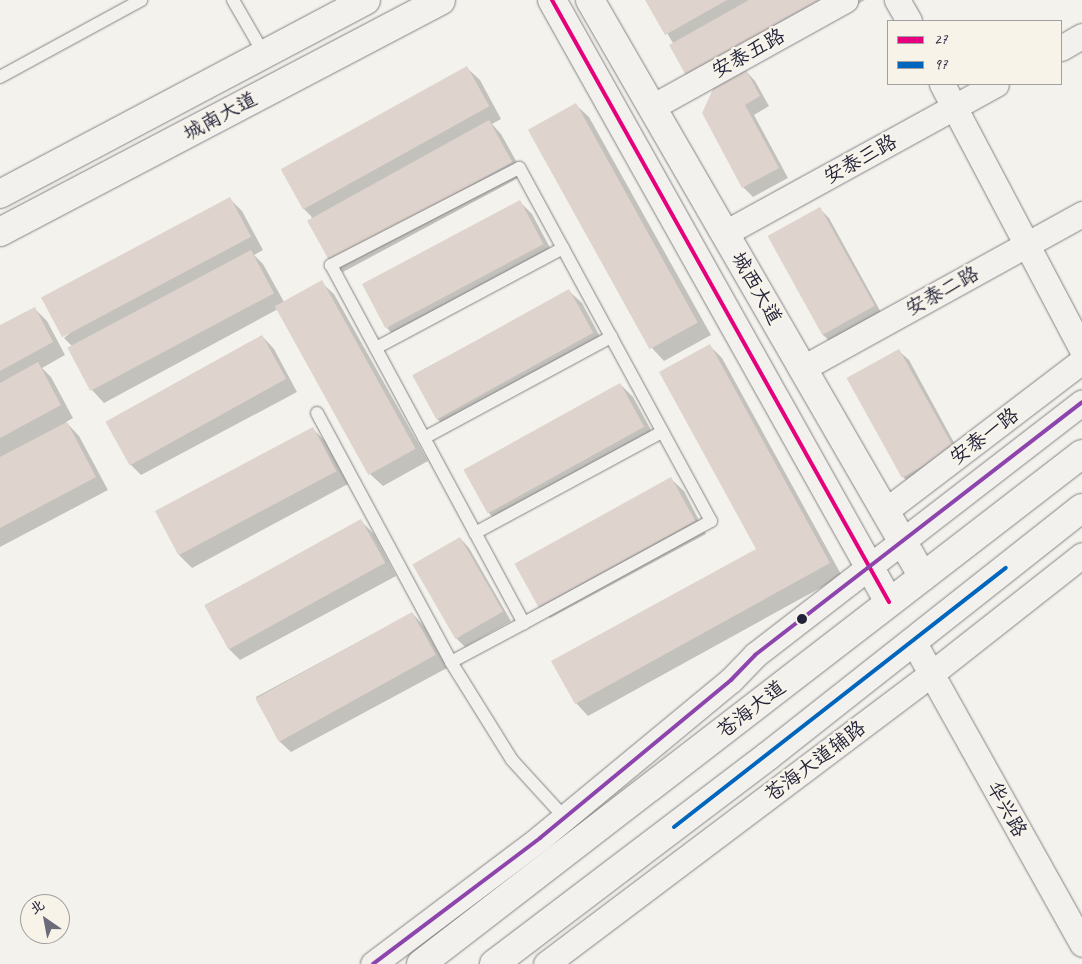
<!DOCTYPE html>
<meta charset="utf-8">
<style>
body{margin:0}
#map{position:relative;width:1082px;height:964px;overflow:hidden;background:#f4f2ec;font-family:Caveat,"LXGW WenKai TC",sans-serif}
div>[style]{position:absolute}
.shadow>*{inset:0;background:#0003}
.building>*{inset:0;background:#dfd3cd;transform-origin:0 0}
.roads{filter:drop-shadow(0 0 1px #858486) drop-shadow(0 0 1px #858486)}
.lane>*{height:12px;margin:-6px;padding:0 6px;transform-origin:6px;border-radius:6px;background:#f2f1ed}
.street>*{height:25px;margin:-12.5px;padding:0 12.5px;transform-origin:12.5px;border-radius:12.5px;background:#f2f1ed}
.secondary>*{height:28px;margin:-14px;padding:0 14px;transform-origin:14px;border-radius:14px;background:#f2f1ed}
.highway>*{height:28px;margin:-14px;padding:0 14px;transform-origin:14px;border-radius:14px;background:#f2f1ed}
.bus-1>*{height:4px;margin:-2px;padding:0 2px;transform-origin:2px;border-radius:2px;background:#e5007d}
.bus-2>*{height:4px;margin:-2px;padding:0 2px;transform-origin:2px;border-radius:2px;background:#0065bd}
.bus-3>*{height:4px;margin:-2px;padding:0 2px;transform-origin:2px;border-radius:2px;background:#8e44ad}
.dots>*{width:14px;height:14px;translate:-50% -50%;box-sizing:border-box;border:2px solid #f7f3e8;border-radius:50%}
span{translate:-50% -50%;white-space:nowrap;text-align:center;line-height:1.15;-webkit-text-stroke:5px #f7f3e8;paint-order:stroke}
.street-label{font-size:20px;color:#22223b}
.legend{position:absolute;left:887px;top:20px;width:175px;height:65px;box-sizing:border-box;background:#f7f3e8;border:1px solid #a29fa3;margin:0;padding:6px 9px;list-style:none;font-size:15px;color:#22223b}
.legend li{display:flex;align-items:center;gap:10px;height:25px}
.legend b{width:25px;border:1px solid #a29fa3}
.north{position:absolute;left:20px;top:894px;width:50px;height:50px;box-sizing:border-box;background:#f7f3e8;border:1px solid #a29fa3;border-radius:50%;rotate:327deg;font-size:14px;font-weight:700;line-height:20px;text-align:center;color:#22223b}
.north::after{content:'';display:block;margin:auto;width:18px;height:22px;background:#6c6b79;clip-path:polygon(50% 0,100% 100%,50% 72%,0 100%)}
</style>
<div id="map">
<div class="shadow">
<i style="clip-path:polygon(647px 0,865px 0,702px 91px)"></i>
<i style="clip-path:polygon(467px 68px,480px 80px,501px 119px,492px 124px,501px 134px,524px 175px,343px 272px,330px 259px,311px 216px,302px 207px)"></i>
<i style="clip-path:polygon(746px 71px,755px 81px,769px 106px,754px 115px,788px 178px,753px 197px,743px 187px,703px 113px)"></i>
<i style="clip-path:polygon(576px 105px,589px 117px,711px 335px,664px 361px,652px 348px)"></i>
<i style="clip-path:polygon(230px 199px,242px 211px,263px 250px,254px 255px,263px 264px,284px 302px,321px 282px,334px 294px,428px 461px,383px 486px,370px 474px,278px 309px,104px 403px,92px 390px,73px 347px,64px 338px)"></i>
<i style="clip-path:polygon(520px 202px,532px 214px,555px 257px,399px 341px,387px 328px)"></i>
<i style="clip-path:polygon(819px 208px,829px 218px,883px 316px,833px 344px,823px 335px,769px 236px)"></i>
<i style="clip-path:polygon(569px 291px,582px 303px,605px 346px,449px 430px,436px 418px,413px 375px)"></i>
<i style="clip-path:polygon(34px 308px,47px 321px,65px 355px,42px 368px,51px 377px,73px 418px,66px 422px,79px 436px,108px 490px,0 547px,0 327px)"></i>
<i style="clip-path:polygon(262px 336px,274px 349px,297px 392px,141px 475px,129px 463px)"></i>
<i style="clip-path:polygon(710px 346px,722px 358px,842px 576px,588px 716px,576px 703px,757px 549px)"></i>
<i style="clip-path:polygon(899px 351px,909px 360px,963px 459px,913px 486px,903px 477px)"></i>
<i style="clip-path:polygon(620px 384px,633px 397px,656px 439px,499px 524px,487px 511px)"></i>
<i style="clip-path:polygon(313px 429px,325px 441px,348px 484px,192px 568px,179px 555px)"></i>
<i style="clip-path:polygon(671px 479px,684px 491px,706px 534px,550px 618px,538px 605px)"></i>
<i style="clip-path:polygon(361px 521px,374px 534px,396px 576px,240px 660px,228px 648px,205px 605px)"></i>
<i style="clip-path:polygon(460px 538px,469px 548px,511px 621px,465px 647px,456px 638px)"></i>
<i style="clip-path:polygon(412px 613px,424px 626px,447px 668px,291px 752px,278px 740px,256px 697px)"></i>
</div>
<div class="building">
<i style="clip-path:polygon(645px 0,727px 0,665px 35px)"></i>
<i style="clip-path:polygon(749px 0,830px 0,688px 79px,669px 45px)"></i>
<i style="left:467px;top:66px;width:46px;height:213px;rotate:61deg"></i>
<i style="clip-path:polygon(746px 70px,760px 96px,745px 105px,779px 168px,742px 188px,702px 113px,714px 87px)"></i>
<i style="left:576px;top:103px;width:251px;height:55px;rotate:61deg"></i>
<i style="left:489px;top:120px;width:48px;height:208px;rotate:61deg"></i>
<i style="left:230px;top:197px;width:45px;height:214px;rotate:62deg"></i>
<i style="left:520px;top:200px;width:50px;height:179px;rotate:62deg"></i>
<i style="left:820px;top:207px;width:113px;height:60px;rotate:61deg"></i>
<i style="left:251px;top:250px;width:49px;height:208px;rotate:62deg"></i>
<i style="left:322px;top:280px;width:193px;height:54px;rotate:61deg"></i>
<i style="left:569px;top:289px;width:50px;height:179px;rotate:61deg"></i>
<i style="clip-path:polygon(35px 307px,53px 342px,0 371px,0 325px)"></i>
<i style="left:262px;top:335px;width:50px;height:179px;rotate:61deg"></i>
<i style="clip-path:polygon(710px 344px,830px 563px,575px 704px,551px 661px,756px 549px,659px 372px)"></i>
<i style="left:899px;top:349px;width:114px;height:60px;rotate:61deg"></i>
<i style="clip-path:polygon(38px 362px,61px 405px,0 438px,0 383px)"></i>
<i style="left:620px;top:383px;width:50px;height:179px;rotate:61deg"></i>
<i style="clip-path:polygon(67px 422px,96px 477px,0 528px,0 457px)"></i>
<i style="left:313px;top:427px;width:50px;height:179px;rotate:62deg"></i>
<i style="left:671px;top:477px;width:50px;height:179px;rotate:61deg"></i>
<i style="left:361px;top:519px;width:50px;height:179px;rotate:61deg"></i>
<i style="left:460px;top:537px;width:86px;height:55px;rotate:60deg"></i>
<i style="left:412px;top:612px;width:49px;height:179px;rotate:61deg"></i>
</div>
<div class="roads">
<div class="lane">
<i style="left:233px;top:0;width:62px;rotate:60.1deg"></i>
<i style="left:0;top:77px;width:161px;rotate:-28.6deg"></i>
<i style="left:376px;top:348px;width:212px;rotate:-28.1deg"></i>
<i style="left:317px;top:413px;width:283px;rotate:61.7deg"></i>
<i style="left:451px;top:662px;width:115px;rotate:58.1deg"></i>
<i style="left:512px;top:760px;width:77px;rotate:47.6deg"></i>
<i style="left:424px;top:438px;width:213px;rotate:-28.4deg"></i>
<i style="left:475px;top:533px;width:213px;rotate:-28.4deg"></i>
<i style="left:451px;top:662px;width:83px;rotate:-28.1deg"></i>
<i style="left:524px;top:623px;width:213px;rotate:-28.6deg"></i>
<i style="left:711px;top:521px;width:402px;rotate:-118.5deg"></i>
<i style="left:519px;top:168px;width:212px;rotate:152.7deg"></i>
<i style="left:331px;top:265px;width:407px;rotate:61.7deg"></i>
</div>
<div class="street">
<i style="left:897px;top:0;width:24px;rotate:60deg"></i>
<i style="left:1061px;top:48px;width:24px;rotate:-30deg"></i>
<i style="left:942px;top:84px;width:300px;rotate:62.2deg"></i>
<i style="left:652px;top:107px;width:221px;rotate:-29deg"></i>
<i style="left:725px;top:233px;width:309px;rotate:-28.8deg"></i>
<i style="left:803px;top:368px;width:319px;rotate:-28.9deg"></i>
<i style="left:885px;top:511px;width:248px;rotate:-37.3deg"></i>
<i style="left:913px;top:641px;width:347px;rotate:60.8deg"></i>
<i style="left:373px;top:964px;width:209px;rotate:-37deg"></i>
<i style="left:540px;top:838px;width:248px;rotate:-39.6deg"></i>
<i style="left:731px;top:680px;width:35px;rotate:-46deg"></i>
<i style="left:755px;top:655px;width:413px;rotate:-37.7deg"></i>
<i style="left:546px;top:964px;width:482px;rotate:-37deg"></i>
<i style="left:931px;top:674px;width:192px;rotate:-38.2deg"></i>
</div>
<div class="secondary">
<i style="left:552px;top:0;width:690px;rotate:60.76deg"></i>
<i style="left:590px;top:0;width:666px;rotate:60.01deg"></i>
<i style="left:0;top:194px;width:414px;rotate:-27.9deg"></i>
<i style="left:0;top:232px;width:498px;rotate:-27.7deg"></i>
</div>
<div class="highway">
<i style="left:421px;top:964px;width:835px;rotate:-37.65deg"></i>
<i style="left:494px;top:964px;width:344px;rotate:-37.2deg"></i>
<i style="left:768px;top:756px;width:400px;rotate:-38.3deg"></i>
</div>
</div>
<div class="bus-1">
<i style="left:552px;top:0;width:690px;rotate:60.76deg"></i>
</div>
<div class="bus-2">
<i style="left:674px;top:827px;width:421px;rotate:-38deg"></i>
</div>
<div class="bus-3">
<i style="left:373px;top:964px;width:209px;rotate:-37deg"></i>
<i style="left:540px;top:838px;width:248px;rotate:-39.6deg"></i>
<i style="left:731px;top:680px;width:35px;rotate:-46deg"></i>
<i style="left:755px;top:655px;width:413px;rotate:-37.7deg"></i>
</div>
<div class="dots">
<i style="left:802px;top:619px;background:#22223b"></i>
</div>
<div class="street-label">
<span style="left:748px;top:53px;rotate:-29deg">安泰五路</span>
<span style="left:220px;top:116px;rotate:-28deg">城南大道</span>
<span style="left:860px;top:159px;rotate:-29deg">安泰三路</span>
<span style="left:757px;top:288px;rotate:60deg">城西大道</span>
<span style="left:942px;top:291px;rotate:-29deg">安泰二路</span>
<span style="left:984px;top:436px;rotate:-37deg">安泰一路</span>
<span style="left:751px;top:709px;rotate:-38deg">苍海大道</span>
<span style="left:815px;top:761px;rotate:-37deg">苍海大道辅路</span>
<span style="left:1007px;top:809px;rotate:61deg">华兴路</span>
</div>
<ul class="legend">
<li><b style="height:6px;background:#e5007d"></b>27</li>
<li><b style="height:6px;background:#0065bd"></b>97</li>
</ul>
<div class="north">北</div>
</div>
